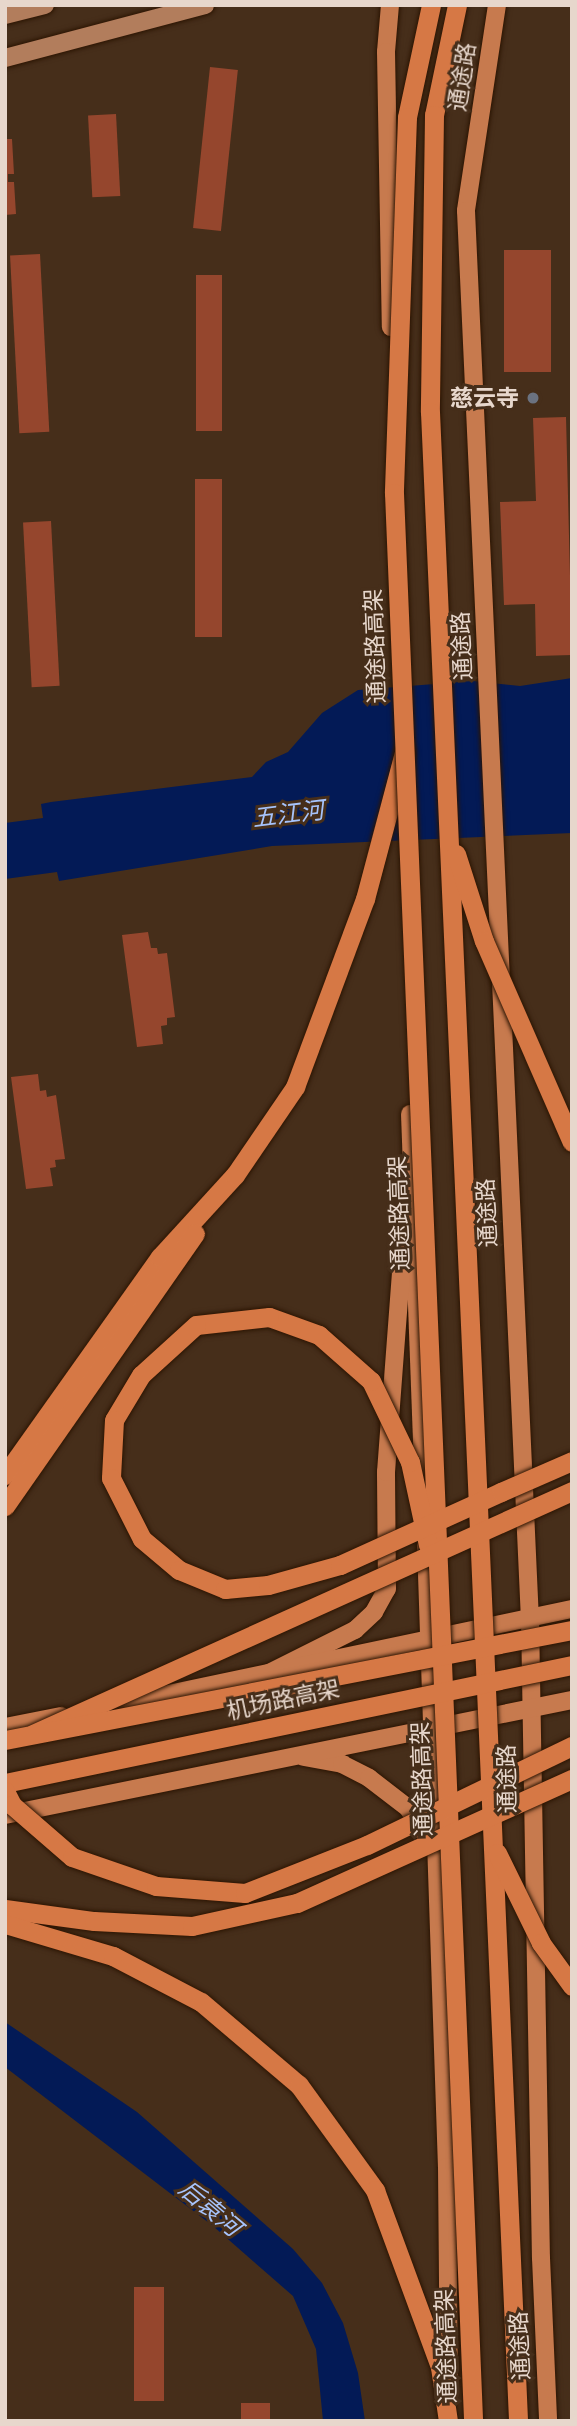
<!DOCTYPE html>
<meta charset="utf-8">
<style>
body{margin:0}
#map{position:relative;width:577px;height:2426px;overflow:hidden;background:#462e1a;font-family:Poppins,"Noto Sans SC",sans-serif}
div>[style]{position:absolute}
.water>*{inset:0;background:#031a56}
.building>*{inset:0;background:#95462d;transform-origin:0 0}
.roads{filter:drop-shadow(0 0 2px #2c1503) drop-shadow(0 0 2px #2c1503)}
.secondary>*{height:18px;margin:-9px;padding:0 9px;transform-origin:9px;border-radius:9px;background:#b27d5c}
.primary>*{height:18px;margin:-9px;padding:0 9px;transform-origin:9px;border-radius:9px;background:#c77a4e}
.trunk>*{height:19px;margin:-9.5px;padding:0 9.5px;transform-origin:9.5px;border-radius:9.5px;background:#d67845}
.bridges{filter:drop-shadow(0 0 2px #2c1503) drop-shadow(0 0 2px #2c1503)}
.trunk-bridge>*{height:19px;margin:-9.5px;padding:0 9.5px;transform-origin:9.5px;border-radius:9.5px;background:#d67845}
.dots>*{width:19px;height:19px;translate:-50% -50%;box-sizing:border-box;border:4px solid #462e1a;border-radius:50%}
span{translate:-50% -50%;white-space:nowrap;text-align:center;line-height:1.15;-webkit-text-stroke:6px #462e1a;paint-order:stroke}
.street-label{font-size:23px;color:#e7d7cc}
.poi-label{font-size:23px;color:#e7d7cc;font-weight:700}
.right{translate:-100% -50%;text-align:right}
.water-label{font-size:24px;color:#a6c3fb;font-style:italic}
.frame{position:absolute;inset:0;border:7px solid #e7d7cc;pointer-events:none}
</style>
<div id="map">
<div class="water">
<i style="clip-path:polygon(572px 678px,572px 833px,272px 846px,59px 881px,57px 872px,5px 879px,5px 823px,43px 818px,41px 804px,51px 802px,252px 777px,266px 762px,288px 752px,322px 713px,358px 690px,473px 681px,520px 686px)"></i>
<i style="clip-path:polygon(5px 2022px,137px 2112px,293px 2249px,322px 2283px,343px 2323px,358px 2373px,365px 2421px,323px 2421px,316px 2349px,293px 2296px,213px 2226px,5px 2067px)"></i>
</div>
<div class="building">
<i style="left:210px;top:67px;width:28px;height:162px;rotate:6deg"></i>
<i style="left:116px;top:114px;width:82px;height:28px;rotate:87deg"></i>
<i style="clip-path:polygon(5px 139px,12px 139px,14px 174px,8px 174px,8px 182px,14px 182px,16px 214px,5px 215px)"></i>
<i style="left:504px;top:250px;width:47px;height:122px"></i>
<i style="left:40px;top:254px;width:178px;height:30px;rotate:87deg"></i>
<i style="left:196px;top:275px;width:26px;height:156px"></i>
<i style="clip-path:polygon(566px 417px,572px 655px,536px 656px,535px 604px,504px 605px,500px 502px,536px 501px,533px 418px)"></i>
<i style="left:195px;top:479px;width:27px;height:158px"></i>
<i style="left:51px;top:521px;width:165px;height:28px;rotate:87deg"></i>
<i style="clip-path:polygon(148px 932px,151px 948px,157px 948px,158px 954px,167px 953px,175px 1017px,167px 1018px,167px 1025px,161px 1026px,163px 1044px,137px 1047px,122px 935px)"></i>
<i style="clip-path:polygon(38px 1074px,40px 1091px,46px 1090px,47px 1097px,56px 1095px,65px 1159px,55px 1160px,56px 1167px,50px 1168px,53px 1186px,26px 1189px,11px 1077px)"></i>
<i style="left:134px;top:2287px;width:30px;height:114px"></i>
<i style="left:270px;top:2403px;width:18px;height:29px;rotate:90deg"></i>
</div>
<div class="roads">
<div class="secondary">
<i style="left:5px;top:15px;width:41px;rotate:-14deg"></i>
<i style="left:5px;top:58px;width:207px;rotate:-14.8deg"></i>
</div>
<div class="primary">
<i style="left:390px;top:5px;width:47px;rotate:94.9deg"></i>
<i style="left:386px;top:52px;width:275px;rotate:89deg"></i>
<i style="left:497px;top:5px;width:208px;rotate:98.6deg"></i>
<i style="left:466px;top:211px;width:1408px;rotate:87.4deg"></i>
<i style="left:530px;top:1618px;width:640px;rotate:89.02deg"></i>
<i style="left:541px;top:2258px;width:163px;rotate:87.5deg"></i>
<i style="left:410px;top:1114px;width:385px;rotate:87.9deg"></i>
<i style="left:426px;top:1545px;width:622px;rotate:88.07deg"></i>
<i style="left:447px;top:2167px;width:217px;rotate:89.5deg"></i>
<i style="left:265px;top:1675px;width:101px;rotate:-26.6deg"></i>
<i style="left:355px;top:1630px;width:26px;rotate:-43deg"></i>
<i style="left:374px;top:1612px;width:26px;rotate:-61deg"></i>
<i style="left:387px;top:1589px;width:117px;rotate:-90.5deg"></i>
<i style="left:386px;top:1472px;width:243px;rotate:-85.7deg"></i>
<i style="left:102px;top:1708px;width:480px;rotate:-11.9deg"></i>
<i style="left:5px;top:1727px;width:57px;rotate:-11.1deg"></i>
<i style="left:304px;top:1757px;width:39px;rotate:10deg"></i>
<i style="left:342px;top:1764px;width:30px;rotate:27deg"></i>
<i style="left:369px;top:1778px;width:49px;rotate:37.6deg"></i>
<i style="left:408px;top:1808px;width:28px;rotate:58deg"></i>
<i style="left:5px;top:1815px;width:579px;rotate:-11.47deg"></i>
</div>
<div class="trunk">
<i style="left:5px;top:1475px;width:267px;rotate:-54.6deg"></i>
<i style="left:160px;top:1257px;width:111px;rotate:-47.6deg"></i>
<i style="left:235px;top:1175px;width:107px;rotate:-55.7deg"></i>
<i style="left:295px;top:1087px;width:201px;rotate:-69.6deg"></i>
<i style="left:365px;top:899px;width:152px;rotate:-75.1deg"></i>
<i style="left:5px;top:1506px;width:332px;rotate:-55.1deg"></i>
</div>
</div>
<div class="bridges">
<div class="trunk-bridge">
<i style="left:431px;top:5px;width:115px;rotate:102.1deg"></i>
<i style="left:407px;top:117px;width:376px;rotate:92deg"></i>
<i style="left:394px;top:493px;width:1930px;rotate:87.65deg"></i>
<i style="left:457px;top:5px;width:112px;rotate:101.8deg"></i>
<i style="left:434px;top:115px;width:297px;rotate:90.8deg"></i>
<i style="left:430px;top:412px;width:2011px;rotate:87.49deg"></i>
<i style="left:456px;top:854px;width:91px;rotate:72.2deg"></i>
<i style="left:484px;top:941px;width:219px;rotate:66.4deg"></i>
<i style="left:428px;top:1545px;width:85px;rotate:-102.2deg"></i>
<i style="left:410px;top:1462px;width:90px;rotate:-115.7deg"></i>
<i style="left:371px;top:1381px;width:69px;rotate:-138.5deg"></i>
<i style="left:319px;top:1335px;width:53px;rotate:-160.2deg"></i>
<i style="left:269px;top:1317px;width:73px;rotate:173.7deg"></i>
<i style="left:196px;top:1325px;width:74px;rotate:137.7deg"></i>
<i style="left:141px;top:1375px;width:52px;rotate:121deg"></i>
<i style="left:114px;top:1420px;width:58px;rotate:93deg"></i>
<i style="left:111px;top:1478px;width:68px;rotate:63.1deg"></i>
<i style="left:142px;top:1539px;width:48px;rotate:40deg"></i>
<i style="left:179px;top:1570px;width:50px;rotate:22.4deg"></i>
<i style="left:225px;top:1589px;width:43px;rotate:-5.3deg"></i>
<i style="left:268px;top:1585px;width:75px;rotate:-15.5deg"></i>
<i style="left:340px;top:1565px;width:177px;rotate:-24.4deg"></i>
<i style="left:501px;top:1492px;width:77px;rotate:-23.6deg"></i>
<i style="left:33px;top:1734px;width:591px;rotate:-24.27deg"></i>
<i style="left:5px;top:1740px;width:578px;rotate:-10.98deg"></i>
<i style="left:5px;top:1783px;width:579px;rotate:-11.76deg"></i>
<i style="left:5px;top:1791px;width:16px;rotate:63deg"></i>
<i style="left:12px;top:1805px;width:79px;rotate:40.9deg"></i>
<i style="left:72px;top:1857px;width:89px;rotate:19deg"></i>
<i style="left:156px;top:1886px;width:89px;rotate:4.5deg"></i>
<i style="left:245px;top:1893px;width:131px;rotate:-21.5deg"></i>
<i style="left:367px;top:1845px;width:228px;rotate:-25.8deg"></i>
<i style="left:497px;top:1853px;width:100px;rotate:63.9deg"></i>
<i style="left:541px;top:1943px;width:53px;rotate:54.2deg"></i>
<i style="left:5px;top:1909px;width:90px;rotate:7.7deg"></i>
<i style="left:94px;top:1921px;width:98px;rotate:2.9deg"></i>
<i style="left:192px;top:1926px;width:107px;rotate:-12.4deg"></i>
<i style="left:297px;top:1903px;width:302px;rotate:-24.3deg"></i>
<i style="left:5px;top:1924px;width:113px;rotate:16.5deg"></i>
<i style="left:113px;top:1956px;width:99px;rotate:27.6deg"></i>
<i style="left:201px;top:2002px;width:128px;rotate:40.3deg"></i>
<i style="left:299px;top:2085px;width:130px;rotate:54.1deg"></i>
<i style="left:375px;top:2190px;width:189px;rotate:69.8deg"></i>
<i style="left:440px;top:2367px;width:55px;rotate:81.6deg"></i>
</div>
</div>
<div class="dots">
<i style="left:533px;top:398px;background:#6b7280"></i>
</div>
<div class="street-label">
<span style="left:462px;top:77px;rotate:-81deg">通途路</span>
<span style="left:375px;top:646px;rotate:-92deg">通途路高架</span>
<span style="left:462px;top:646px;rotate:-93deg">通途路</span>
<span style="left:399px;top:1213px;rotate:-92deg">通途路高架</span>
<span style="left:487px;top:1213px;rotate:-93deg">通途路</span>
<span style="left:283px;top:1700px;rotate:-12deg">机场路高架</span>
<span style="left:422px;top:1779px;rotate:-92deg">通途路高架</span>
<span style="left:507px;top:1779px;rotate:-91deg">通途路</span>
<span style="left:446px;top:2346px;rotate:-92deg">通途路高架</span>
<span style="left:520px;top:2346px;rotate:-93deg">通途路</span>
</div>
<div class="poi-label">
<span class="right" style="left:519px;top:398px">慈云寺</span>
</div>
<div class="water-label">
<span style="left:288px;top:814px;rotate:-7deg">五江河</span>
<span style="left:210px;top:2208px;rotate:40deg">后袁河</span>
</div>
<div class="frame"></div>
</div>
